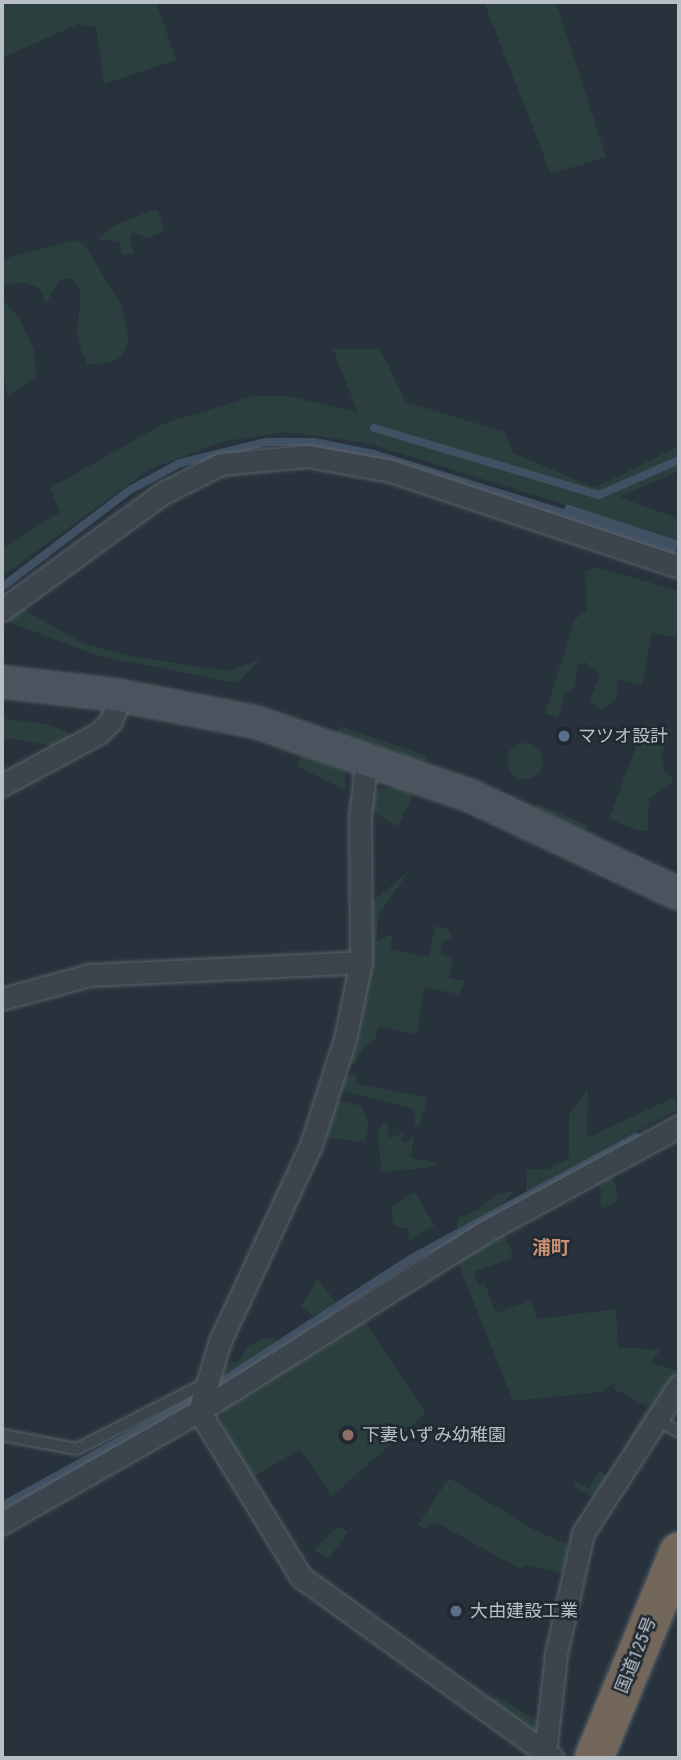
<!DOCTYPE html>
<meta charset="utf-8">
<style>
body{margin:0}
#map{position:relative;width:681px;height:1760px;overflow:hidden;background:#28323c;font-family:"Roboto Condensed","Noto Sans JP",sans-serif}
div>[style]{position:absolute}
.green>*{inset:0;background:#2b3f3e;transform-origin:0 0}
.round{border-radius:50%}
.water>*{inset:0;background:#405163;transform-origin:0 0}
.stream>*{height:8px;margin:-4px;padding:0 4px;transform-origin:4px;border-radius:4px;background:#405163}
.roads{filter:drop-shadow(0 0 2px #5a626a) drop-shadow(0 0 2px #5a626a)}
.lane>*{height:10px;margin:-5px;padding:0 5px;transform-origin:5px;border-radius:5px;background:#3c444d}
.street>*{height:21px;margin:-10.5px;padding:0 10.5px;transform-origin:10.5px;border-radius:10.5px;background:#3c444d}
.secondary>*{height:30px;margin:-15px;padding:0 15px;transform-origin:15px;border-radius:15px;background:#4a545f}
.highway>*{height:38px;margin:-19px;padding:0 19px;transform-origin:19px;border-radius:19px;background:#72675a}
.dots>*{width:19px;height:19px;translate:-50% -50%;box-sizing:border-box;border:4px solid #212932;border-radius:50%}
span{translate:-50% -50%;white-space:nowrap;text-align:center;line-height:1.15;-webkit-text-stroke:5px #212932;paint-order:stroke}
.poi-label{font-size:18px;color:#b8bfc7}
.left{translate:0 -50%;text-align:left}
.street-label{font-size:18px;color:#b8bfc7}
.neighbourhood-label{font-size:19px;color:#c89173;font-weight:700}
.frame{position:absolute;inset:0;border:4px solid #b8bfc7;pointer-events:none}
</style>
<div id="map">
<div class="green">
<i style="clip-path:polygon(2px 2px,156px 2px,176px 60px,104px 84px,96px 27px,78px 24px,2px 58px)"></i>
<i style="clip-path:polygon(484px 2px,556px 2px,606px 157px,551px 174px)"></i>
<i style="clip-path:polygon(153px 210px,158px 211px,164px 231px,147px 238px,134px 232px,129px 237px,134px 253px,123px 255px,119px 241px,97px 240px,111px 227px)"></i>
<i style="clip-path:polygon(75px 240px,84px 244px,121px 304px,129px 340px,122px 356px,111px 362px,88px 365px,81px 350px,77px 334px,81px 293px,72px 278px,59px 280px,46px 304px,40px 289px,27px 283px,2px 284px,2px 263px,10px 257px)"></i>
<i style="clip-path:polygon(2px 299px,20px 319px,34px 351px,36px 377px,8px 397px,2px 365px)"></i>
<i style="clip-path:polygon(333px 349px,380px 349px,406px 402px,505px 432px,513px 453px,595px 488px,679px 446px,679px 471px,619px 497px,679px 519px,679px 540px,367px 443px,286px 432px,225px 441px,150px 469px,2px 576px,2px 549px,60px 512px,50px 488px,163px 424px,254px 396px,287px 396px,358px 412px)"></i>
<i style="clip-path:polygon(596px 567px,679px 591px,679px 638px,652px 633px,642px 685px,618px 680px,616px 699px,600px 710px,590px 700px,600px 675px,585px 662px,577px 666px,575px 687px,565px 694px,558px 717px,545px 714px,575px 619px,587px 611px,585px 572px)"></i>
<i style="clip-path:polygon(22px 609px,83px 643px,126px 655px,227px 671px,261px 659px,237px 683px,99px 656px,6px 621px)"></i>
<i style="clip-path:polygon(2px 718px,49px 725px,66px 731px,71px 738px,58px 747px,2px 737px)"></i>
<i style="clip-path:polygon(648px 723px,671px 730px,662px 753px,664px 771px,672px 776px,672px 782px,649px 799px,648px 830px,640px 831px,609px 819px,644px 725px)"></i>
<i style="left:340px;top:726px;width:92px;height:8px;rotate:19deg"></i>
<i class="round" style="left:507px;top:743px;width:36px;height:36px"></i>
<i style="clip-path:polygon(301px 755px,344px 770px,346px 790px,298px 767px)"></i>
<i style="clip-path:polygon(395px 786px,413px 794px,398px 827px,370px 810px,371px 791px)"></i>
<i style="left:537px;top:803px;width:56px;height:6px;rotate:24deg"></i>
<i style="clip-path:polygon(409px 871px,378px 916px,377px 941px,393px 934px,390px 949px,429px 957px,435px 926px,448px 929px,452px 938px,442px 942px,440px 953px,453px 959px,449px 978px,464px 981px,463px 986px,459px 994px,424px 988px,417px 1034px,378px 1027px,376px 1039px,363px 1048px,355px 1064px,346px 1065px,372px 902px)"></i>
<i style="clip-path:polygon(357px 1073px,355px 1084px,428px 1097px,419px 1126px,415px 1126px,414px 1109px,339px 1090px,345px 1078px)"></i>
<i style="clip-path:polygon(588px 1088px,587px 1138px,668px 1100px,674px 1098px,678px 1109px,526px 1192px,527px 1170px,549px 1169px,569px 1158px,569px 1114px)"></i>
<i style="clip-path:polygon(335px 1100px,362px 1106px,369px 1124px,365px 1142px,322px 1137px)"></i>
<i style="clip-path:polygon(387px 1120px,389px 1138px,403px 1133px,401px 1141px,408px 1142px,414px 1134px,411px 1158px,439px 1163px,427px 1168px,381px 1172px,378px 1131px)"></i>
<i style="clip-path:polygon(610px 1172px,618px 1193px,615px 1203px,601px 1209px,600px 1186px,595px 1187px)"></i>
<i style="clip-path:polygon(515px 1190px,497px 1210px,457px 1229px,458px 1218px,478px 1210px,495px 1195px)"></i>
<i style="clip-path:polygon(414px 1192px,435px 1225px,409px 1241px,408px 1229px,394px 1226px,391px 1208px)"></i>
<i style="clip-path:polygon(504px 1234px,514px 1257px,474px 1272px,479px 1286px,485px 1284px,496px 1313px,530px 1301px,538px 1319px,616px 1309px,618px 1347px,660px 1350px,651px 1363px,677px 1370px,671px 1389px,628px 1451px,623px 1451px,647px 1406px,614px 1389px,614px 1384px,600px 1392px,513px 1401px,457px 1260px)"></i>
<i style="clip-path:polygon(318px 1279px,336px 1303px,314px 1316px,300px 1307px)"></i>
<i style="clip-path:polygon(365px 1321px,426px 1413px,332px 1496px,300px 1449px,249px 1480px,221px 1422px,223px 1409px)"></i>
<i style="clip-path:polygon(266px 1338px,278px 1340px,216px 1384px,212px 1374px,241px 1359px,246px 1347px)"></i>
<i style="clip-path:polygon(599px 1471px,609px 1478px,593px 1498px,574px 1487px,576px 1482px,589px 1489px)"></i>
<i style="clip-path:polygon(449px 1478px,538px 1532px,568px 1544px,562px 1573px,527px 1565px,520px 1569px,439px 1524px,432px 1523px,426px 1530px,418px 1525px)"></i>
<i style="clip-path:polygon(338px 1527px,348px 1532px,328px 1559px,314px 1550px)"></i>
<i style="clip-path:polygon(496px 1696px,537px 1720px,538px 1731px,488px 1704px)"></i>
</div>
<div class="water">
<i style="left:566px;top:504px;width:119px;height:17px;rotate:18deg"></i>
</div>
<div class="stream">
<i style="left:374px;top:428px;width:235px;rotate:16.6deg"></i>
<i style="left:599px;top:495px;width:87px;rotate:-23.6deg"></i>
<i style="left:2px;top:587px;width:161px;rotate:-37.2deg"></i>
<i style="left:130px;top:490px;width:57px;rotate:-28.4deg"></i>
<i style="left:180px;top:463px;width:89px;rotate:-13.7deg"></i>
<i style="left:266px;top:442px;width:48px"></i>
<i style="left:314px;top:442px;width:61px;rotate:11.3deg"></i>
<i style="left:374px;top:454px;width:205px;rotate:17.3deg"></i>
<i style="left:224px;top:1380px;width:222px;rotate:-33deg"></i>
<i style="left:410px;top:1259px;width:257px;rotate:-28.4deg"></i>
<i style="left:2px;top:1506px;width:218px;rotate:-29deg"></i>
</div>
<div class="roads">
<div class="lane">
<i style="left:659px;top:1421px;width:23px;rotate:29deg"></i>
<i style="left:2px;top:1435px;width:76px;rotate:10.6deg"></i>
<i style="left:77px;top:1449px;width:145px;rotate:-27.1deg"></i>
</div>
<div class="street">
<i style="left:2px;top:610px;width:199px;rotate:-36deg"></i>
<i style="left:163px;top:493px;width:65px;rotate:-26.6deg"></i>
<i style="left:221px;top:464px;width:86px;rotate:-5.3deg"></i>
<i style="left:307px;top:456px;width:85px;rotate:10.1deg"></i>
<i style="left:391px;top:471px;width:304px;rotate:18.4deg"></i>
<i style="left:2px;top:785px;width:110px;rotate:-28.2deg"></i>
<i style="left:99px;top:733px;width:17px;rotate:-45deg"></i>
<i style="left:111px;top:721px;width:28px;rotate:-69deg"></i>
<i style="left:2px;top:999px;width:90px;rotate:-15.4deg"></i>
<i style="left:89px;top:975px;width:272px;rotate:-2.7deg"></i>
<i style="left:199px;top:1411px;width:73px;rotate:-73.3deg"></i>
<i style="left:220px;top:1341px;width:216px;rotate:-65.1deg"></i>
<i style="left:311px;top:1145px;width:111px;rotate:-72.2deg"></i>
<i style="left:345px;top:1039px;width:79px;rotate:-78.3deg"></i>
<i style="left:361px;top:962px;width:147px;rotate:-90.4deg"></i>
<i style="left:360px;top:815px;width:58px;rotate:-83.1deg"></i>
<i style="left:199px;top:1411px;width:195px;rotate:58.4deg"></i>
<i style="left:301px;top:1577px;width:310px;rotate:35.7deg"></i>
<i style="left:2px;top:1523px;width:227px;rotate:-29.6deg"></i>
<i style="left:199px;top:1411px;width:339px;rotate:-32.1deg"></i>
<i style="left:486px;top:1231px;width:220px;rotate:-28.5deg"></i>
<i style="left:545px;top:1754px;width:101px;rotate:-83.7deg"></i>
<i style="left:556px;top:1654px;width:124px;rotate:-77.4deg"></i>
<i style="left:583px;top:1533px;width:176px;rotate:-57deg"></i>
</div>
<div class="secondary">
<i style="left:2px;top:682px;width:115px;rotate:6.5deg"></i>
<i style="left:116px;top:695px;width:142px;rotate:11deg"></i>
<i style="left:255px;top:722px;width:228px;rotate:18.9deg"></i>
<i style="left:471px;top:796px;width:230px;rotate:25.2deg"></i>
</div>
<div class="highway">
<i style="left:594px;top:1758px;width:223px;rotate:-67.6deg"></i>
</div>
</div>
<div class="dots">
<i style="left:564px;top:736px;background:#5c6f8a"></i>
<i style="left:348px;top:1435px;background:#8d6e63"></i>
<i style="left:456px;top:1611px;background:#5c6f8a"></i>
</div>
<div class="poi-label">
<span class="left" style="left:578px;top:736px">マツオ設計</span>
<span class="left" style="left:362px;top:1435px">下妻いずみ幼稚園</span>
<span class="left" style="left:470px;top:1611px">大由建設工業</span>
</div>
<div class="street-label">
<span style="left:636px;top:1655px;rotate:-68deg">国道125号</span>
</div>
<div class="neighbourhood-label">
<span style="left:551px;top:1248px">浦町</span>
</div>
<div class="frame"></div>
</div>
